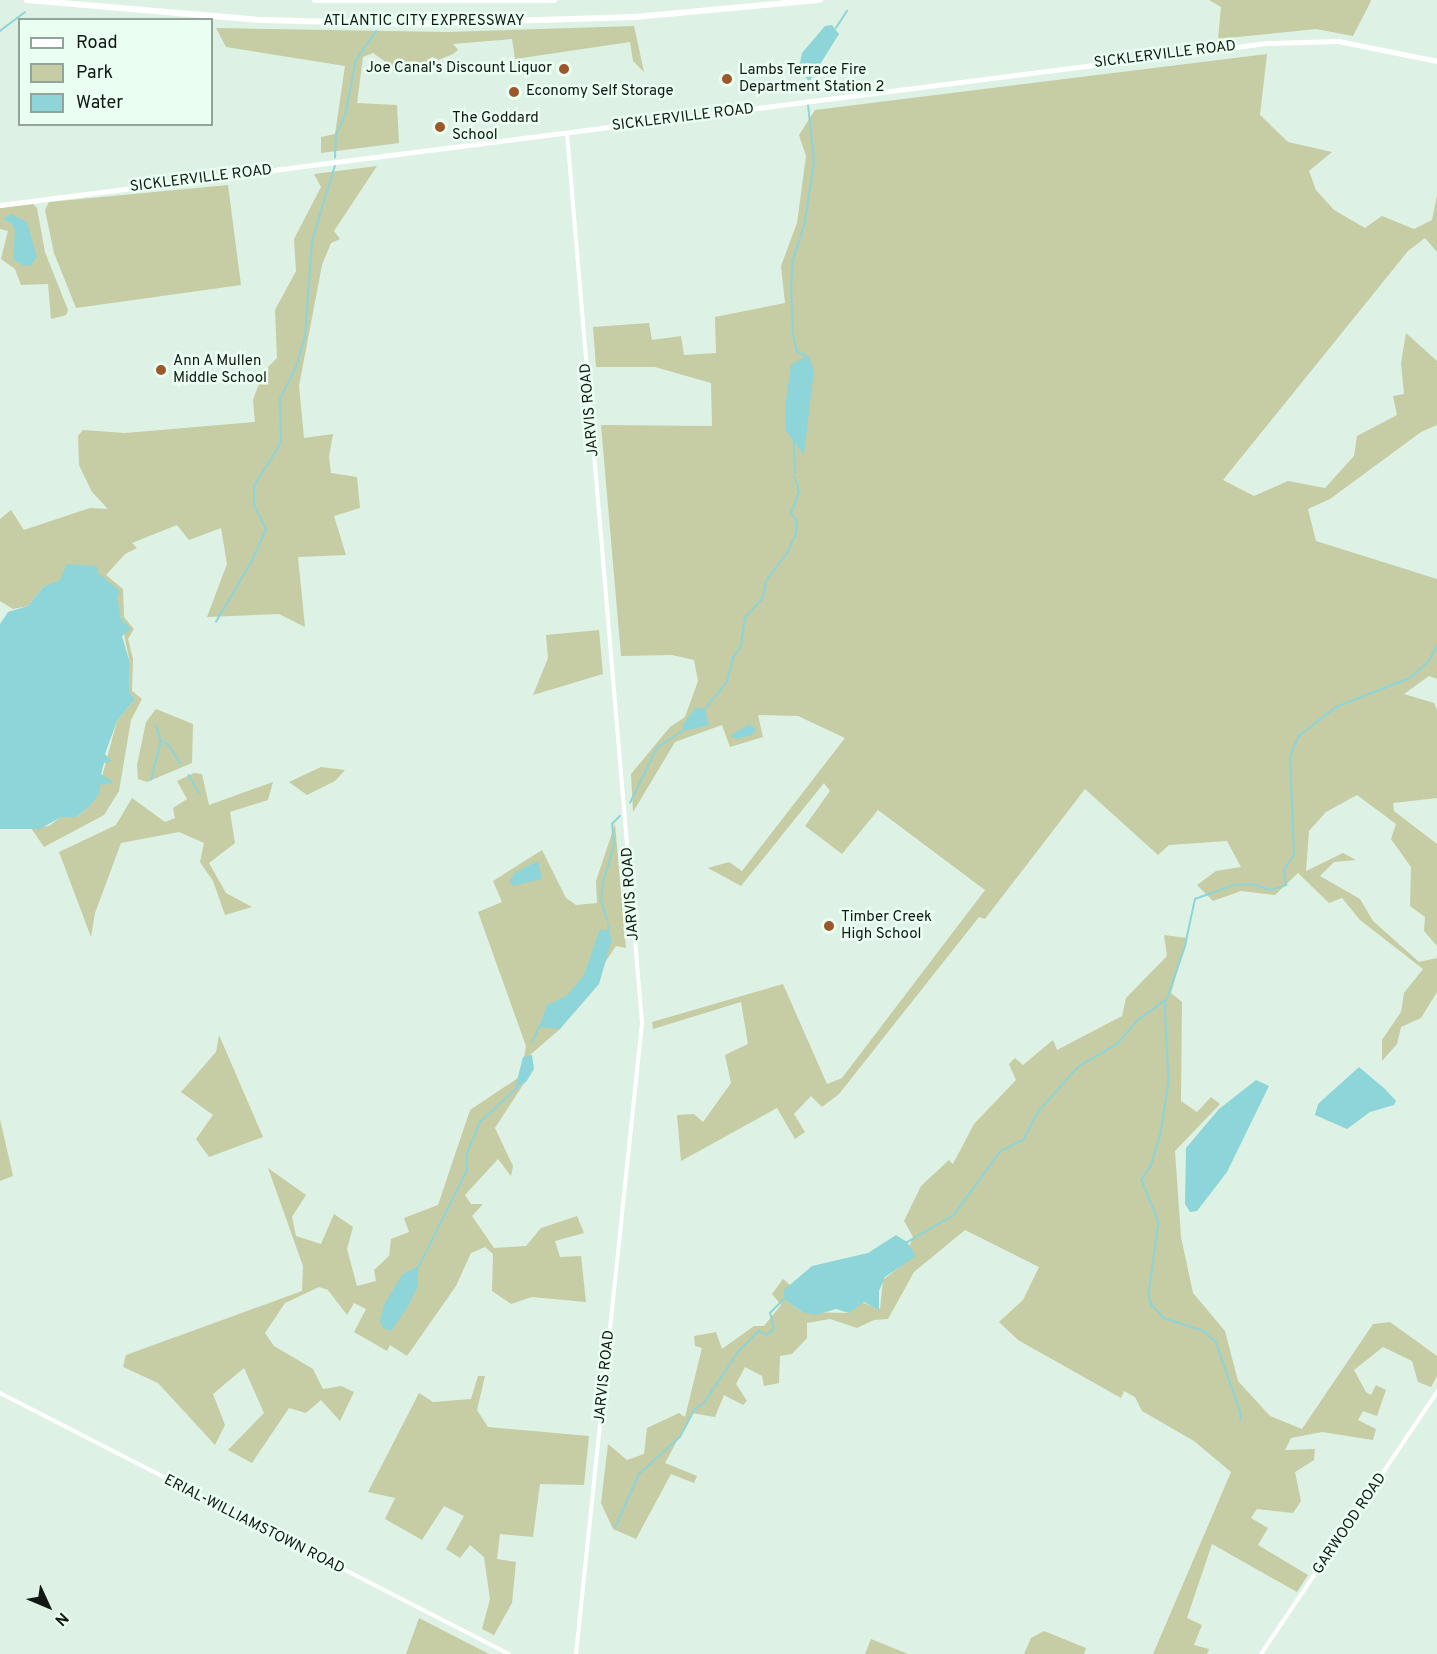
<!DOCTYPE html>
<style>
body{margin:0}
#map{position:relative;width:1437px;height:1654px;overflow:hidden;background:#ddf2e4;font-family:Overpass,sans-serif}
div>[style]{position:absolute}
.green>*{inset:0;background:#c6cca3}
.water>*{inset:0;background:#8dd5d8}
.stream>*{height:1.5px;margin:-0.75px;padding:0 0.75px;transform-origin:0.75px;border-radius:0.75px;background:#8dd5d8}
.minor>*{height:4px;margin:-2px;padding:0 2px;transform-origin:2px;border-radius:2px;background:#fff}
.major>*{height:5px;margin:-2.5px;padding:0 2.5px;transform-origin:2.5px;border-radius:2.5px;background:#fff}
.highway>*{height:6px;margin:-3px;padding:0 3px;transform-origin:3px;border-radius:3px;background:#fff}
.dots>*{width:16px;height:16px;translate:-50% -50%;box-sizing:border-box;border:3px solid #eafff1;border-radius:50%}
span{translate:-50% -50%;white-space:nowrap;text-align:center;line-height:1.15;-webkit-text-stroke:5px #eafff1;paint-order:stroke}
.street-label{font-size:15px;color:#111914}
.poi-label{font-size:15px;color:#111914}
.right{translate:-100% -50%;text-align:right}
.left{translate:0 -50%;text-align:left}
.legend{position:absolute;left:18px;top:18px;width:195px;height:108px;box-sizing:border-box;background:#eafff1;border:2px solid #93a399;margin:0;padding:8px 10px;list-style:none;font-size:18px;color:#111914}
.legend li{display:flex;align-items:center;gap:12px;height:30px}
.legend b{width:30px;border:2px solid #93a399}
.north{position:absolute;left:18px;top:1576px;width:60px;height:60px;-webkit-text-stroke:4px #eafff1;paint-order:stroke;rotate:134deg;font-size:16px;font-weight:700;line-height:24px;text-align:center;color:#111914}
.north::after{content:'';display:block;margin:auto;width:21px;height:27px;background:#111914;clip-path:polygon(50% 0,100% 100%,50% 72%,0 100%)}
</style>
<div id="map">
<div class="green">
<i style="clip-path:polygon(1209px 0,1370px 0,1371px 1px,1353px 36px,1316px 29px,1218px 39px,1221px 7px)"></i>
<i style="clip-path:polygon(634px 26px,644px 72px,633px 61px,630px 42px,515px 59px,512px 39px,453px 44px,458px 50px,453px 54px,414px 70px,397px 70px,373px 53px,363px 57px,357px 103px,397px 105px,399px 143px,321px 153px,321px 137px,335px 134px,345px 66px,226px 47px,216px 28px,447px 32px)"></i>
<i style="clip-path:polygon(1267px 54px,1260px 115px,1288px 142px,1332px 152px,1309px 171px,1316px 190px,1334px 210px,1365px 228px,1382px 216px,1414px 229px,1432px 220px,1437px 195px,1437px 252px,1425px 238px,1408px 251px,1223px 480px,1254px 496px,1288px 481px,1325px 488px,1354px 456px,1357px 436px,1397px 415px,1393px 396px,1404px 394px,1401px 363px,1406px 333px,1437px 361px,1437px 425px,1421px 432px,1330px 499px,1308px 509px,1316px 541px,1437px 579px,1437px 679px,1429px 676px,1404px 694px,1434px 703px,1437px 710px,1437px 798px,1393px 803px,1394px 811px,1437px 844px,1437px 946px,1424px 931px,1425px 917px,1410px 906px,1411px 867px,1391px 839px,1396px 824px,1357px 795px,1326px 812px,1309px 831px,1306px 871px,1343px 853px,1356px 860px,1334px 862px,1320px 876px,1360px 899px,1373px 921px,1419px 962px,1437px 958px,1437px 992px,1421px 1018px,1401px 1027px,1397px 1044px,1382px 1061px,1382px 1040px,1401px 1012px,1404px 993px,1423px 969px,1360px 920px,1342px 898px,1329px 903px,1298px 873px,1275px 895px,1241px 891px,1213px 901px,1197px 885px,1216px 871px,1241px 867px,1227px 841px,1169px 845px,1158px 855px,1085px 789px,985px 919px,979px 917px,839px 1094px,822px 1107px,811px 1096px,794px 1114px,805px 1132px,795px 1139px,777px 1108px,681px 1161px,677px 1115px,694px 1114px,703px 1122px,731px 1083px,725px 1055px,748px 1044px,741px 1002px,653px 1029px,652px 1022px,783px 984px,827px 1084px,842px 1078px,985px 890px,878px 810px,842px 854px,805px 826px,830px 791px,824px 783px,741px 886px,708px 868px,729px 862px,742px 871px,845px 738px,798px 716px,758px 715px,763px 737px,730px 747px,722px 725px,675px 742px,633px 812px,631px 774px,670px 727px,685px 717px,698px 681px,694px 660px,672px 655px,621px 656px,601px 425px,712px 426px,711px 383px,655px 367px,596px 367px,593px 327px,649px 323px,652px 340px,681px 336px,684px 355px,716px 353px,715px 317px,785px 303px,781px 266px,797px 223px,806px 156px,799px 135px,815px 110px)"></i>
<i style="clip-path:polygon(377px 166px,334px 231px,340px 239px,331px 243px,322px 265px,299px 386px,304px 438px,333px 434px,329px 457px,331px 473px,357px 477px,360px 508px,334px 516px,346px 555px,298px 557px,305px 627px,279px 614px,207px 617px,227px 564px,221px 528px,189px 540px,177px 525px,132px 543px,137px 548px,125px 554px,106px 575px,123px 589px,124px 617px,134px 629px,128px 639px,133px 659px,132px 691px,142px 699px,131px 720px,119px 791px,104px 815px,44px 847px,31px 828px,49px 826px,62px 816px,76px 817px,89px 807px,100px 784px,117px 721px,135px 699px,129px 692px,130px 663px,116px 596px,98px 573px,43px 587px,28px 606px,13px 609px,0 601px,0 519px,11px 510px,24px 530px,90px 508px,108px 509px,92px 492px,79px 465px,78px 436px,83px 430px,125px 433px,255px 422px,253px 400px,263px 372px,277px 358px,275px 310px,296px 271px,294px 239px,321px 187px,314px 174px)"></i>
<i style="clip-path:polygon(228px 185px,241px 285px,76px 308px,54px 253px,45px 210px,49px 202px)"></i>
<i style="clip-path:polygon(33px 204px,37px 208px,45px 252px,68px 310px,66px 315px,51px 319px,48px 284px,21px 285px,15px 269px,1px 259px,8px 231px,0 229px,0 208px)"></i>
<i style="clip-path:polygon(599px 630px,603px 674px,533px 695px,548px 658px,546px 635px)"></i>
<i style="clip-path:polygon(156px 709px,193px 724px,192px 763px,147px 782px,138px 779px,137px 765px,146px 722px)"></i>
<i style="clip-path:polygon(321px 767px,345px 770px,335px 781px,307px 795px,289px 782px)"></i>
<i style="clip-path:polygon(194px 773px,202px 774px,209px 805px,273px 782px,268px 800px,230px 812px,235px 843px,209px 863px,226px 893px,252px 907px,225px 915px,213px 881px,200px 862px,204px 843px,179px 832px,121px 843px,95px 913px,91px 937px,59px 852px,116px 825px,132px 798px,165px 822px,175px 818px,173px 808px,187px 799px,177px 781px)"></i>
<i style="clip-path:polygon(615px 824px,626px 948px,616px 946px,560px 1029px,530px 1055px,528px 1077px,495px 1128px,513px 1166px,511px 1176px,498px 1159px,465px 1195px,471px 1204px,483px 1204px,472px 1216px,494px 1248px,526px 1246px,541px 1228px,577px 1216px,584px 1233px,555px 1241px,560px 1257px,581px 1256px,586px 1302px,532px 1297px,511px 1304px,492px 1291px,493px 1254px,485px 1247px,471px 1253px,456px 1286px,407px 1356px,390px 1345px,387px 1351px,354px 1332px,366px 1309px,354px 1303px,347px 1315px,328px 1290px,319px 1287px,285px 1303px,265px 1333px,274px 1346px,313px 1369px,323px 1389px,341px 1386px,354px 1392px,340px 1421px,321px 1400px,306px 1413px,289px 1408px,252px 1463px,228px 1450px,264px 1413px,244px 1368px,213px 1394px,225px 1425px,215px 1445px,158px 1383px,123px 1367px,126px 1355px,302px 1291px,303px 1266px,268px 1168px,306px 1195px,292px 1217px,296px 1236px,321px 1244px,334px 1214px,353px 1227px,347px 1249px,357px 1286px,376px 1281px,374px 1270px,389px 1256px,391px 1239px,409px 1232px,404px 1218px,438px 1205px,470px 1110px,521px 1076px,526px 1046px,478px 912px,502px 902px,493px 881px,542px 850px,566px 898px,576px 905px,597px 903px,596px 881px)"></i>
<i style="clip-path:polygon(1164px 935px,1187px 938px,1171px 993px,1182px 1002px,1181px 1101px,1197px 1112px,1211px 1097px,1220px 1104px,1175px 1151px,1181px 1237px,1193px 1293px,1225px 1331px,1238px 1381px,1270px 1416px,1302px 1429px,1373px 1324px,1390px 1322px,1437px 1356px,1437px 1376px,1431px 1387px,1418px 1382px,1412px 1361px,1383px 1347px,1354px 1370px,1366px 1392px,1371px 1395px,1376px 1385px,1386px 1390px,1377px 1416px,1363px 1411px,1358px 1420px,1376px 1429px,1373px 1440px,1322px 1432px,1291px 1438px,1285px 1450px,1315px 1449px,1314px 1460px,1295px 1472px,1301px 1501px,1293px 1513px,1257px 1509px,1251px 1518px,1268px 1528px,1258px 1545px,1308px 1575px,1297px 1592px,1212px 1544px,1187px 1618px,1202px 1625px,1194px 1645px,1209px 1649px,1207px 1654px,1153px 1654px,1231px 1472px,1194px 1441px,1142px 1411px,1135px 1397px,1124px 1391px,1121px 1398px,1018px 1340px,999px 1322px,1023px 1300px,1039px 1267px,965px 1230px,914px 1272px,888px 1319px,874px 1320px,857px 1328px,830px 1319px,807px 1323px,807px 1338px,792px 1354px,780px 1356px,779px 1383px,764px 1386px,762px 1376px,745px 1367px,736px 1384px,747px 1401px,743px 1405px,724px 1395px,715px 1417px,692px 1413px,665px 1463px,697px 1476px,694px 1483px,671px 1474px,636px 1539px,613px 1529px,601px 1503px,608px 1444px,627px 1460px,644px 1454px,647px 1428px,679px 1413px,685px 1417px,702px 1348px,695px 1346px,694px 1336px,716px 1332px,722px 1349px,754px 1326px,764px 1326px,781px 1305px,772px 1294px,783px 1279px,791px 1286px,784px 1299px,802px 1312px,849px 1313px,861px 1302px,880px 1309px,883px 1280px,901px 1266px,913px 1237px,904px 1221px,921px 1186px,949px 1160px,953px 1164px,974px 1124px,1016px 1080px,1009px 1064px,1015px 1058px,1023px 1065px,1053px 1040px,1057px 1050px,1122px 1016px,1126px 998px,1167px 956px)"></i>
<i style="clip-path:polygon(219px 1035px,263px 1137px,209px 1157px,196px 1139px,213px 1115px,181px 1092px,216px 1052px)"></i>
<i style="clip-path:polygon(0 1119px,13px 1176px,0 1181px)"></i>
<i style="clip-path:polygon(478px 1376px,485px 1376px,477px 1410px,488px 1427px,589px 1436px,584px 1485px,540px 1484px,533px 1537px,500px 1534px,497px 1559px,516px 1562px,512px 1603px,494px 1635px,482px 1629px,490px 1599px,484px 1557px,470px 1545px,460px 1558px,446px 1549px,464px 1516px,444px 1506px,422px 1540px,385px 1519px,395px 1498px,368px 1492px,419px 1393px,433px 1402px,471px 1399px)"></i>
<i style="clip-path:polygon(419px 1618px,489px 1654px,406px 1654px)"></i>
<i style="clip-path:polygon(1044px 1631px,1086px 1648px,1084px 1654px,1024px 1654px,1031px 1638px)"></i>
<i style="clip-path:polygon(871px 1639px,908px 1654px,865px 1654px)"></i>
</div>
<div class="water">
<i style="clip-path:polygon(832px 25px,839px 34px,809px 82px,799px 68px,802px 53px,825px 26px)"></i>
<i style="clip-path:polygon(11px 214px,27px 222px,37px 257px,30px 266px,22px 265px,13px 259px,15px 231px,12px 224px,3px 219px)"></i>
<i style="clip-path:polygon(808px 355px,814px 370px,804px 455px,786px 431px,785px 407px,791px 365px)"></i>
<i style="clip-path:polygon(67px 564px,97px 566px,98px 573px,120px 591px,117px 596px,121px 619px,131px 629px,122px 636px,130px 663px,129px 692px,135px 699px,117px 721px,105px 754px,112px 761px,104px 763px,101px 774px,114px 783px,100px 785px,99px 794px,89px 807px,76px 817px,61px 817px,40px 829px,0 829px,0 624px,8px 612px,28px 606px,43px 587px,60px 580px)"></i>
<i style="clip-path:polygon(696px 708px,705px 709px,709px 725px,684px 731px,683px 724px)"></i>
<i style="clip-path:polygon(749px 724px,756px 729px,752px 735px,737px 739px,730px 736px)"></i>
<i style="clip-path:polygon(538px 861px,542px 879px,512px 886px,510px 880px,516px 872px)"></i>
<i style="clip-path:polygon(600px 929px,608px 931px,612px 939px,599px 984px,560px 1029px,539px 1027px,547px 1005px,566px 996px,584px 975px)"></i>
<i style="clip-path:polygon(532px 1055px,534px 1069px,526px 1082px,515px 1088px,523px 1057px)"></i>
<i style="clip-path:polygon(1359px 1067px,1385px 1089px,1396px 1101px,1394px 1105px,1370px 1112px,1347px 1129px,1315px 1115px,1318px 1104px)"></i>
<i style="clip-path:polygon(1256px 1080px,1269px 1086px,1227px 1172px,1197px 1211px,1190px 1212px,1185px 1204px,1186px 1148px,1219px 1109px)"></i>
<i style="clip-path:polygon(896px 1235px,907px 1242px,916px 1256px,885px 1277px,879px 1291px,879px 1310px,864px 1302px,849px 1313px,836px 1309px,816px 1315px,802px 1312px,784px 1299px,784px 1290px,812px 1266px,868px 1253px)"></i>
<i style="clip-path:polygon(418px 1266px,418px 1286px,407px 1308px,391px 1331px,383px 1328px,380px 1322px,384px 1305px,402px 1275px)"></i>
</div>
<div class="stream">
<i style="left:836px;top:28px;width:20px;rotate:-57deg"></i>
<i style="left:0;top:31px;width:31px;rotate:-37deg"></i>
<i style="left:335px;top:158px;width:23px;rotate:-88deg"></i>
<i style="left:336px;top:135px;width:21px;rotate:-65deg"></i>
<i style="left:345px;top:116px;width:57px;rotate:-78.9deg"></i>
<i style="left:356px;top:60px;width:35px;rotate:-55deg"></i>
<i style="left:806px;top:356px;width:10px;rotate:-156deg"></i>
<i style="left:797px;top:352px;width:17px;rotate:-103deg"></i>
<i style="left:793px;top:335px;width:48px;rotate:-92.4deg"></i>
<i style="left:791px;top:287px;width:27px;rotate:-86deg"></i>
<i style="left:793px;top:260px;width:40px;rotate:-72deg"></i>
<i style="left:805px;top:222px;width:61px;rotate:-81.5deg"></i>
<i style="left:814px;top:162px;width:57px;rotate:-96deg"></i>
<i style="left:794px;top:440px;width:33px;rotate:87deg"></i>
<i style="left:216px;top:622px;width:71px;rotate:-59.5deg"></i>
<i style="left:252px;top:561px;width:34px;rotate:-66deg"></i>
<i style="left:266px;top:530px;width:28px;rotate:-116deg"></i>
<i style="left:254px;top:505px;width:19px;rotate:-90deg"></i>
<i style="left:254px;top:486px;width:51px;rotate:-57.9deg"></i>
<i style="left:281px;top:443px;width:44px;rotate:-91.3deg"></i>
<i style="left:280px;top:399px;width:35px;rotate:-63deg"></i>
<i style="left:296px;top:368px;width:32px;rotate:-74deg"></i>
<i style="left:305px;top:337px;width:96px;rotate:-85.8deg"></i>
<i style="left:312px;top:241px;width:78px;rotate:-73deg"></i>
<i style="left:705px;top:709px;width:35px;rotate:-51deg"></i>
<i style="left:727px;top:682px;width:25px;rotate:-76deg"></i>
<i style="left:733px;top:658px;width:14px;rotate:-56deg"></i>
<i style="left:741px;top:646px;width:28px;rotate:-82deg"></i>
<i style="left:745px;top:618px;width:27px;rotate:-48deg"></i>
<i style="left:763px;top:598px;width:17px;rotate:-80deg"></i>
<i style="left:766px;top:581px;width:36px;rotate:-53deg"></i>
<i style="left:788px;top:552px;width:20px;rotate:-66deg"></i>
<i style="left:796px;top:534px;width:11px;rotate:-85deg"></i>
<i style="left:797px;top:523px;width:12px;rotate:-121deg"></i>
<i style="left:791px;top:513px;width:22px;rotate:-69deg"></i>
<i style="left:799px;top:492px;width:15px;rotate:-106deg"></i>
<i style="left:157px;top:726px;width:16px;rotate:75deg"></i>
<i style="left:161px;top:741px;width:8px;rotate:23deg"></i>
<i style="left:168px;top:744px;width:24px;rotate:57deg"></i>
<i style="left:189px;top:775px;width:20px;rotate:60deg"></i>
<i style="left:151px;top:780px;width:40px;rotate:-75.6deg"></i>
<i style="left:630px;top:803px;width:61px;rotate:-63.9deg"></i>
<i style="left:657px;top:748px;width:34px;rotate:-34deg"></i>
<i style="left:607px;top:920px;width:21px;rotate:-107deg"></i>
<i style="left:601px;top:900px;width:18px;rotate:-84deg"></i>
<i style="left:603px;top:882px;width:39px;rotate:-73deg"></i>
<i style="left:614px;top:845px;width:21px;rotate:-95deg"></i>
<i style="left:612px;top:824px;width:11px;rotate:-45deg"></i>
<i style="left:608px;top:933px;width:8px;rotate:-90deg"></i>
<i style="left:1165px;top:1002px;width:80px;rotate:87.1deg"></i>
<i style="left:1169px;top:1082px;width:53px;rotate:98.7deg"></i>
<i style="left:1161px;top:1134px;width:34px;rotate:107deg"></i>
<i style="left:1151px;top:1166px;width:17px;rotate:123deg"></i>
<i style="left:1142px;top:1180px;width:45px;rotate:68deg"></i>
<i style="left:1159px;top:1222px;width:74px;rotate:97.8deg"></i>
<i style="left:1149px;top:1295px;width:10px;rotate:73deg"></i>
<i style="left:1152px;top:1305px;width:18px;rotate:47deg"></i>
<i style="left:1164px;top:1318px;width:42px;rotate:18deg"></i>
<i style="left:1204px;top:1331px;width:16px;rotate:43deg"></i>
<i style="left:1216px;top:1342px;width:75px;rotate:70.6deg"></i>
<i style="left:1241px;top:1413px;width:7px;rotate:90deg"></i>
<i style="left:532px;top:1043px;width:17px;rotate:-66deg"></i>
<i style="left:906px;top:1243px;width:56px;rotate:-30.3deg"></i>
<i style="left:954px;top:1215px;width:78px;rotate:-53.9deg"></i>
<i style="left:1000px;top:1152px;width:27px;rotate:-28deg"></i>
<i style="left:1024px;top:1139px;width:30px;rotate:-63deg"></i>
<i style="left:1038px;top:1112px;width:60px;rotate:-48.4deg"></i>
<i style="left:1078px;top:1067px;width:45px;rotate:-30.5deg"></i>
<i style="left:1117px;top:1044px;width:32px;rotate:-49deg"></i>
<i style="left:1138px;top:1020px;width:36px;rotate:-36deg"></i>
<i style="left:1167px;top:999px;width:56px;rotate:-71.2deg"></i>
<i style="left:1185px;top:946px;width:48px;rotate:-78deg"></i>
<i style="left:1195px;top:899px;width:41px;rotate:-19.7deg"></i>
<i style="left:1234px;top:885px;width:18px;rotate:-3deg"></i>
<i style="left:1252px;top:884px;width:19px;rotate:18deg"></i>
<i style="left:1270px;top:890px;width:17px;rotate:-17deg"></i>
<i style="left:1286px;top:885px;width:15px;rotate:-98deg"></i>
<i style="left:1284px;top:870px;width:18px;rotate:-56deg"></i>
<i style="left:1294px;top:855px;width:98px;rotate:-92.3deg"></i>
<i style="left:1290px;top:757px;width:23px;rotate:-67deg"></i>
<i style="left:1299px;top:736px;width:47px;rotate:-38.1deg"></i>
<i style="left:1336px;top:707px;width:79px;rotate:-21.4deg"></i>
<i style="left:1410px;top:678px;width:25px;rotate:-42deg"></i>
<i style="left:1429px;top:661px;width:18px;rotate:-63deg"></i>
<i style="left:418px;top:1268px;width:110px;rotate:-63.4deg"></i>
<i style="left:467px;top:1170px;width:16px;rotate:-90deg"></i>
<i style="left:467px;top:1154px;width:35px;rotate:-68deg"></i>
<i style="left:480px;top:1122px;width:50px;rotate:-42.6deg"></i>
<i style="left:615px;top:1528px;width:59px;rotate:-66deg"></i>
<i style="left:639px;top:1474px;width:55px;rotate:-42.1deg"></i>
<i style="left:680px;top:1437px;width:32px;rotate:-62deg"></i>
<i style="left:695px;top:1409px;width:11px;rotate:-34deg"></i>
<i style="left:704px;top:1403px;width:61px;rotate:-56.3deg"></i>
<i style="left:738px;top:1352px;width:30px;rotate:-45deg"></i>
<i style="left:759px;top:1331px;width:9px;rotate:27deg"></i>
<i style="left:767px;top:1335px;width:9px;rotate:-41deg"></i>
<i style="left:774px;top:1329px;width:16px;rotate:-104deg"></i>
<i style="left:770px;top:1313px;width:21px;rotate:-45deg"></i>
</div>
<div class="minor">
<i style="left:567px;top:133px;width:893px;rotate:85.18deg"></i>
<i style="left:642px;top:1023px;width:634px;rotate:95.97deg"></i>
<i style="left:0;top:1393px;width:572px;rotate:27.15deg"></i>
<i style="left:1261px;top:1654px;width:316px;rotate:-56.1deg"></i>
</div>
<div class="major">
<i style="left:0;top:205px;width:1277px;rotate:-7.29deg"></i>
<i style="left:1267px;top:43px;width:71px;rotate:-1.6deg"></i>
<i style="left:1338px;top:41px;width:101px;rotate:11.4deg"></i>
</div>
<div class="highway">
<i style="left:27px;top:0;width:235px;rotate:4.9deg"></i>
<i style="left:261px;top:20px;width:155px;rotate:1.5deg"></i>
<i style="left:416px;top:24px;width:219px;rotate:-1.8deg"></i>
<i style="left:635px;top:17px;width:186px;rotate:-5.3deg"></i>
<i style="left:315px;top:0;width:239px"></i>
</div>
<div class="dots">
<i style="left:564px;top:69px;background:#9c572b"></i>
<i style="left:727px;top:79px;background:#9c572b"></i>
<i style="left:514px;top:92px;background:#9c572b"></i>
<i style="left:440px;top:127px;background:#9c572b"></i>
<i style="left:161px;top:370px;background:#9c572b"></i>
<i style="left:829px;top:926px;background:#9c572b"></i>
</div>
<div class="street-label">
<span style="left:424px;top:22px">ATLANTIC CITY EXPRESSWAY</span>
<span style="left:1165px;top:55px;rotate:-7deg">SICKLERVILLE ROAD</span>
<span style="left:683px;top:118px;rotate:-7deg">SICKLERVILLE ROAD</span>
<span style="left:201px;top:179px;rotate:-7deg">SICKLERVILLE ROAD</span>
<span style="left:590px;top:410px;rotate:-95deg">JARVIS ROAD</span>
<span style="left:631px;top:894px;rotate:-94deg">JARVIS ROAD</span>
<span style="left:605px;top:1377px;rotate:-84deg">JARVIS ROAD</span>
<span style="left:1350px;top:1524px;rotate:-56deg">GARWOOD ROAD</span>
<span style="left:254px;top:1525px;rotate:27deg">ERIAL-WILLIAMSTOWN ROAD</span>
</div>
<div class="poi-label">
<span class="right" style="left:552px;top:69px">Joe Canal's Discount Liquor</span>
<span class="left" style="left:739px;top:79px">Lambs Terrace Fire<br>Department Station 2</span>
<span class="left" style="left:526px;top:92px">Economy Self Storage</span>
<span class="left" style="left:452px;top:127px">The Goddard<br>School</span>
<span class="left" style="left:173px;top:370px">Ann A Mullen<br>Middle School</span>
<span class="left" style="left:841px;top:926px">Timber Creek<br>High School</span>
</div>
<ul class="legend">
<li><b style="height:8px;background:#fff"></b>Road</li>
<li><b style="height:16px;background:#c6cca3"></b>Park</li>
<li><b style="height:16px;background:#8dd5d8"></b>Water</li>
</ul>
<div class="north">N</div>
</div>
